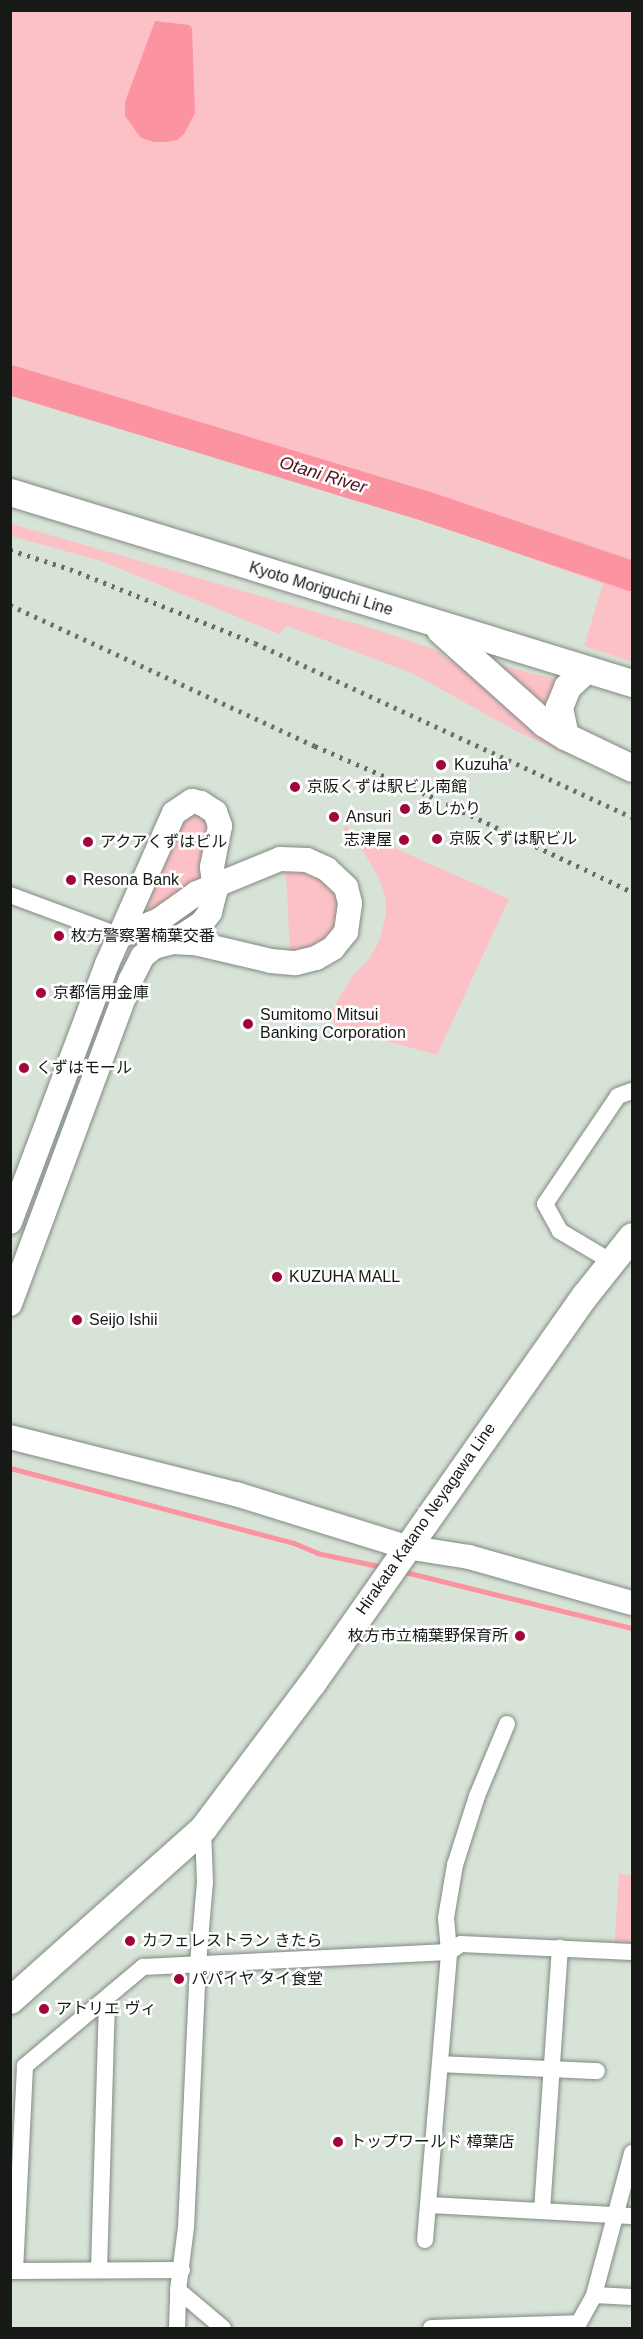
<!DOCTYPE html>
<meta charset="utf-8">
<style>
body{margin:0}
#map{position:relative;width:643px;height:2339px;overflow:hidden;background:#d8e3d8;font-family:Helvetica,"Noto Sans JP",sans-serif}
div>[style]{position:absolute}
.green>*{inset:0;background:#fbc1c7}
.water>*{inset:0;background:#fb93a0}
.stream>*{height:5px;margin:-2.5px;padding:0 2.5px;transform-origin:2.5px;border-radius:2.5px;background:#fb93a0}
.river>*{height:30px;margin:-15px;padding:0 15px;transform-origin:15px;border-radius:15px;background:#fb93a0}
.roads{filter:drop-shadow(0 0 2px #808a80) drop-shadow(0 0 2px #808a80)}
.street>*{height:16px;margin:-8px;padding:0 8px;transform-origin:8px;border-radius:8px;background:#fff}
.secondary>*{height:24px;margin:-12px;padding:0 12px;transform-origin:12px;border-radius:12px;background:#fff}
.primary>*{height:27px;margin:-13.5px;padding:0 13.5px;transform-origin:13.5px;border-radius:13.5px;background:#fff}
.rail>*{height:4.5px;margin-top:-2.25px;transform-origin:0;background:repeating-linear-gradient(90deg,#676d67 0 3px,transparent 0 9px)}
.dots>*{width:16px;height:16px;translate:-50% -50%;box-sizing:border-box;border:3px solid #fff;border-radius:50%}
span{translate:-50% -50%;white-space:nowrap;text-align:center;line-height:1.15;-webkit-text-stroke:5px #fff;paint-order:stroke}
.street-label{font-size:16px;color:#161916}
.poi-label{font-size:16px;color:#161916}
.left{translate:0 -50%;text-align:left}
.right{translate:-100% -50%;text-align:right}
.water-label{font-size:18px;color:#521220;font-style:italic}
.frame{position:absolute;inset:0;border:12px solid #161916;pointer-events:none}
</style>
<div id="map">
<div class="green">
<i style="clip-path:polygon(11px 11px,632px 11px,632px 662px,584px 646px,603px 584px,412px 516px,418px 491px,11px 365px)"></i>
<i style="clip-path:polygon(12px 524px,374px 629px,436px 650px,564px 744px,608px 761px,564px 753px,514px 730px,412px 673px,287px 626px,279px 634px,101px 561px,11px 536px)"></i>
<i style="clip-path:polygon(484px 661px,558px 680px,552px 713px)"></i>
<i style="clip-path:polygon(194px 810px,209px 815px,202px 879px,150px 912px,147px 906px,149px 901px,185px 817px)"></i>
<i style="clip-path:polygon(345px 826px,509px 899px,437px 1055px,386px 1041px,367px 1038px,347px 1041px,329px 1016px,352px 976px,368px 960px,379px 942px,386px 914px,386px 898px,378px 876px,363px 851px,342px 835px)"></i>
<i style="clip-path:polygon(296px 868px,319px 874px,339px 895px,339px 921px,323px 943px,309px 952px,290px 952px,286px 873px)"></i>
<i style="clip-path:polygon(619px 1873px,632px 1876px,632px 1952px,614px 1951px)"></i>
</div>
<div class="water">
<i style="clip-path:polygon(155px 21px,189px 25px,192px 28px,195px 113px,184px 134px,177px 140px,167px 142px,154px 142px,141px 138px,125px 116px,125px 102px)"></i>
</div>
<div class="stream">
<i style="left:10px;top:1468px;width:294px;rotate:14.8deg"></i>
<i style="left:294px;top:1543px;width:25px;rotate:23deg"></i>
<i style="left:317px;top:1553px;width:67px;rotate:12deg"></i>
<i style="left:401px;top:1571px;width:238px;rotate:13.9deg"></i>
</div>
<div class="river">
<i style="left:10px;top:380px;width:440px;rotate:16.9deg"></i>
<i style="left:431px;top:508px;width:212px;rotate:18.7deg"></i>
</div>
<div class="roads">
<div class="street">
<i style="left:10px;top:895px;width:117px;rotate:20.4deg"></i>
<i style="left:612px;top:1262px;width:61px;rotate:-149.2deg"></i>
<i style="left:560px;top:1231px;width:31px;rotate:-119deg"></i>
<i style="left:545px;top:1204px;width:130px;rotate:-55.9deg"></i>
<i style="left:618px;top:1096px;width:15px;rotate:-20deg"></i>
<i style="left:203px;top:1828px;width:54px;rotate:87.9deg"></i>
<i style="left:205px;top:1882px;width:82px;rotate:94.9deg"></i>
<i style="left:198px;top:1964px;width:263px;rotate:92.6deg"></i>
<i style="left:186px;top:2227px;width:64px;rotate:97.2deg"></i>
<i style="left:178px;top:2290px;width:59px;rotate:40.2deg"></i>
<i style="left:440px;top:2064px;width:157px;rotate:2.6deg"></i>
<i style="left:429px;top:2205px;width:203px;rotate:3.1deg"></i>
<i style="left:542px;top:2211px;width:264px;rotate:-86.1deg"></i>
<i style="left:425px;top:2240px;width:289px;rotate:-85.2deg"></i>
<i style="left:449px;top:1952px;width:34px;rotate:-95deg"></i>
<i style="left:446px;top:1918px;width:54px;rotate:-80.4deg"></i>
<i style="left:455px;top:1865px;width:72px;rotate:-72.3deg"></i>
<i style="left:477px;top:1796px;width:78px;rotate:-67.4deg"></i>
<i style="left:99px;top:2270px;width:271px;rotate:-88.3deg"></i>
<i style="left:10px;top:2271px;width:172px;rotate:-0.3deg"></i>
<i style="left:15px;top:2271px;width:205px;rotate:-87.2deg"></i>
<i style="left:25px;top:2066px;width:154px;rotate:-40deg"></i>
<i style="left:143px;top:1967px;width:306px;rotate:-2.8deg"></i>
<i style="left:449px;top:1952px;width:14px;rotate:-34deg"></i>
<i style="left:461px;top:1944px;width:171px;rotate:2.7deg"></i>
<i style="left:594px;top:2295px;width:38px;rotate:3deg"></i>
<i style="left:177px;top:2328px;width:38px;rotate:-88deg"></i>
<i style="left:431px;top:2328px;width:147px;rotate:-1.9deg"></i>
<i style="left:576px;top:2328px;width:38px;rotate:-61deg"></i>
<i style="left:594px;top:2295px;width:147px;rotate:-75deg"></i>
</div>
<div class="secondary">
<i style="left:10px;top:1222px;width:276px;rotate:-69.4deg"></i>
<i style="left:107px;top:964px;width:165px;rotate:-66.1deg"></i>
<i style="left:174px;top:813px;width:22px;rotate:-34deg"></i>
<i style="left:192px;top:801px;width:9px;rotate:13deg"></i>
<i style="left:201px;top:803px;width:17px;rotate:33deg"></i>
<i style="left:215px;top:812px;width:15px;rotate:70deg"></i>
<i style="left:220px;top:826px;width:42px;rotate:101deg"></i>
<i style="left:212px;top:867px;width:25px;rotate:83deg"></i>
<i style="left:215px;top:892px;width:21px;rotate:104deg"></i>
<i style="left:210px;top:912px;width:14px;rotate:126deg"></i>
<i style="left:202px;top:923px;width:35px;rotate:147deg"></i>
<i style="left:10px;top:1304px;width:345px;rotate:-69.6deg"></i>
<i style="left:130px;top:981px;width:28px;rotate:-63deg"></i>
<i style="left:143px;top:956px;width:14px;rotate:-39deg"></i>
<i style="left:154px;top:947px;width:20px;rotate:-15deg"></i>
<i style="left:173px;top:942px;width:22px;rotate:3deg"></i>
<i style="left:195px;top:943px;width:78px;rotate:13.3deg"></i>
<i style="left:271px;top:961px;width:25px;rotate:5deg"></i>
<i style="left:296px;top:963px;width:21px;rotate:-14deg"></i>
<i style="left:316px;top:958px;width:20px;rotate:-30deg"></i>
<i style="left:333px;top:948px;width:21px;rotate:-51deg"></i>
<i style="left:346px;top:932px;width:29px;rotate:-82deg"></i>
<i style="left:350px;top:903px;width:16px;rotate:-104deg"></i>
<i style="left:346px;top:887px;width:26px;rotate:-137deg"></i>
<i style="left:327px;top:869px;width:22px;rotate:-156deg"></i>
<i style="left:307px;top:860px;width:27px;rotate:-178deg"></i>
<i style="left:280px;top:859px;width:90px;rotate:157.7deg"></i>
<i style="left:197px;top:893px;width:47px;rotate:144.6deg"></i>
<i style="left:159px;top:920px;width:42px;rotate:157.7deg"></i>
<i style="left:10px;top:1437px;width:233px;rotate:14.2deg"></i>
<i style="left:236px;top:1494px;width:178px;rotate:17.3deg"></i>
<i style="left:406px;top:1547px;width:64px;rotate:9deg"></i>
<i style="left:469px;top:1557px;width:169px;rotate:15.8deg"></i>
</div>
<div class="primary">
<i style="left:10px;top:492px;width:651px;rotate:17.07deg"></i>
<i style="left:440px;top:630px;width:140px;rotate:41.8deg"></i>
<i style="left:544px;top:723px;width:25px;rotate:32deg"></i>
<i style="left:565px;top:736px;width:74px;rotate:25.5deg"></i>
<i style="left:565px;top:736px;width:30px;rotate:-102deg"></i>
<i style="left:559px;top:707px;width:22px;rotate:-68deg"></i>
<i style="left:567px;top:687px;width:25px;rotate:-43deg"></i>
<i style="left:10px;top:2000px;width:259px;rotate:-41.7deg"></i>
<i style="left:203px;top:1828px;width:181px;rotate:-53.1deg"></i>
<i style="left:312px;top:1683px;width:474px;rotate:-54.9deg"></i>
<i style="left:585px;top:1295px;width:75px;rotate:-51.5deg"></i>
</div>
</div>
<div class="rail">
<i style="left:10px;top:550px;width:63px;rotate:17.6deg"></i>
<i style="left:70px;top:569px;width:199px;rotate:21.8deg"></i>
<i style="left:255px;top:643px;width:415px;rotate:24.8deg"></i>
<i style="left:10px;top:605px;width:336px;rotate:24.8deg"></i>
<i style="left:315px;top:746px;width:125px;rotate:23.5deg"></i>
<i style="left:430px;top:796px;width:224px;rotate:25.4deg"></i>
</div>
<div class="dots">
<i style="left:441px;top:765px;background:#a2053b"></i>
<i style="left:295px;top:787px;background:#a2053b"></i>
<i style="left:405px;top:809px;background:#a2053b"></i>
<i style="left:334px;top:817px;background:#a2053b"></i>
<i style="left:437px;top:839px;background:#a2053b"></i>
<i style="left:404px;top:840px;background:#a2053b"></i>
<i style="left:88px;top:842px;background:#a2053b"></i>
<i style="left:71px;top:880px;background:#a2053b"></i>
<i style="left:59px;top:936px;background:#a2053b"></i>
<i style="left:41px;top:993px;background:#a2053b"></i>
<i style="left:248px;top:1024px;background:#a2053b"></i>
<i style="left:24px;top:1068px;background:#a2053b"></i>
<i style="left:277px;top:1277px;background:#a2053b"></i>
<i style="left:77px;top:1320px;background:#a2053b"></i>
<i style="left:520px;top:1636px;background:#a2053b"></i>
<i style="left:130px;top:1941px;background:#a2053b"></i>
<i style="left:179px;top:1979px;background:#a2053b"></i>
<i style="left:44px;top:2009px;background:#a2053b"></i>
<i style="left:338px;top:2142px;background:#a2053b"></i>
</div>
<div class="street-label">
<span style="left:321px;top:589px;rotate:17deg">Kyoto Moriguchi Line</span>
<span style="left:426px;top:1519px;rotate:-55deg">Hirakata Katano Neyagawa Line</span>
</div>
<div class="poi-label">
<span class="left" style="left:454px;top:765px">Kuzuha</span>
<span class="left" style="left:307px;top:787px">京阪くずは駅ビル南館</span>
<span class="left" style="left:417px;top:809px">あしかり</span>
<span class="left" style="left:346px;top:817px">Ansuri</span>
<span class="left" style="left:449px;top:839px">京阪くずは駅ビル</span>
<span class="right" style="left:392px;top:840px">志津屋</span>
<span class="left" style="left:100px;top:842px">アクアくずはビル</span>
<span class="left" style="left:83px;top:880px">Resona Bank</span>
<span class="left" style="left:71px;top:936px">枚方警察署楠葉交番</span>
<span class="left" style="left:53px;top:993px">京都信用金庫</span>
<span class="left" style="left:260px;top:1024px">Sumitomo Mitsui<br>Banking Corporation</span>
<span class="left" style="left:36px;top:1068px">くずはモール</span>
<span class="left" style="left:289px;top:1277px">KUZUHA MALL</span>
<span class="left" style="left:89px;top:1320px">Seijo Ishii</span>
<span class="right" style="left:508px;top:1636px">枚方市立楠葉野保育所</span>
<span class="left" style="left:142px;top:1941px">カフェレストラン きたら</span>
<span class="left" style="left:191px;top:1979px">パパイヤ タイ食堂</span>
<span class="left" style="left:56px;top:2009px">アトリエ ヴィ</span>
<span class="left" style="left:350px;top:2142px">トップワールド 樟葉店</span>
</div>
<div class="water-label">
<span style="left:323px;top:475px;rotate:17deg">Otani River</span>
</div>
<div class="frame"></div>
</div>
